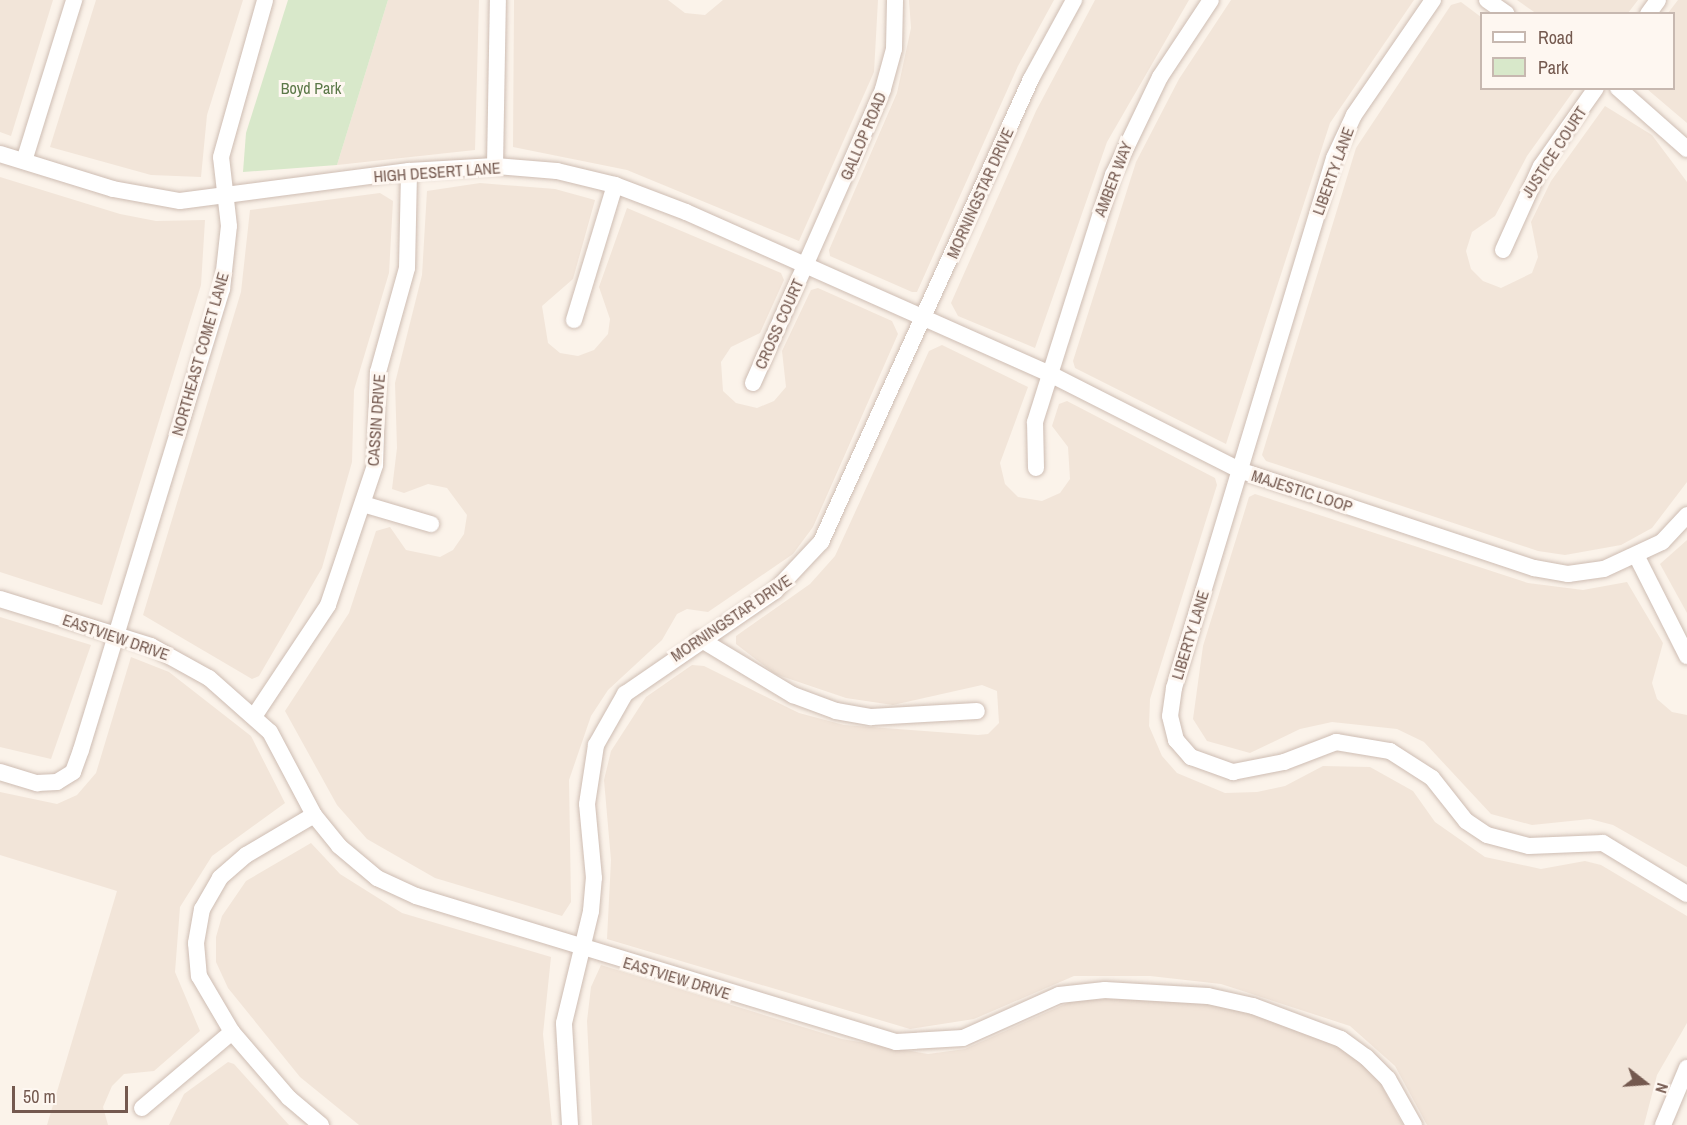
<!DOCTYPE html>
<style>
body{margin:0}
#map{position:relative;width:1687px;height:1125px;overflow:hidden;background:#fbf3ea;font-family:"Archivo Narrow",sans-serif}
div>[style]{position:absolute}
.residential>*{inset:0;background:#f2e5d9}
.green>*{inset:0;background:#d8e8ca}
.roads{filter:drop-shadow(0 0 2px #cebdb3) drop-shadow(0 0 2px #cebdb3)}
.street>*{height:16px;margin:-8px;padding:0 8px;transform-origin:8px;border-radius:8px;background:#fff}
span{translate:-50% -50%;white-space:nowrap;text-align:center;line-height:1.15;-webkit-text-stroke:6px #fef7f1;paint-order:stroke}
.park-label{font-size:16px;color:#5b7848}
.street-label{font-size:16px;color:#74594f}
.legend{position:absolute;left:1480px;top:12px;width:195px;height:78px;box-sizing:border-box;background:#fef7f1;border:2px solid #c7b8b0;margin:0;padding:8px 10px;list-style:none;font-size:18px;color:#74594f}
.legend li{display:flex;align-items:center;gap:12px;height:30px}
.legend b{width:30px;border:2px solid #c7b8b0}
.north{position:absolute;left:1615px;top:1053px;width:60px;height:60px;-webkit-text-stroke:4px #fef7f1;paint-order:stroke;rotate:107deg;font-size:16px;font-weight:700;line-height:24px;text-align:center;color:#74594f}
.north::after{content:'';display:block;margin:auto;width:21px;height:27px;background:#74594f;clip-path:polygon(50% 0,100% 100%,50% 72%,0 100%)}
.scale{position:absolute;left:12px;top:1086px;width:116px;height:27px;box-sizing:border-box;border:3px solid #74594f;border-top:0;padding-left:8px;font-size:18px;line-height:21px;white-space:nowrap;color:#74594f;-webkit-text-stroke:4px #fef7f1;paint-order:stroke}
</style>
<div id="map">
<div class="residential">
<i style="clip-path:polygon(0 0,53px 0,11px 136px,0 132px)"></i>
<i style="clip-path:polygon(96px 0,243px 0,207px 115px,201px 177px,151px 175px,50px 147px)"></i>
<i style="clip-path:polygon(388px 0,479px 0,475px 150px,337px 165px)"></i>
<i style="clip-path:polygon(514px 0,668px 0,685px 13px,705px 15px,723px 0,878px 0,874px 72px,799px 241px,627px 170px,513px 147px)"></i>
<i style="clip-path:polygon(909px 0,1054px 0,1018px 66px,917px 292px,912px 292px,830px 256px,829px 250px,897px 93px,911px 28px)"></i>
<i style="clip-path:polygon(1095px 0,1189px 0,1107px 142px,1035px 348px,958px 316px,951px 303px,1036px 111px)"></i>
<i style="clip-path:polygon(1231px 0,1414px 0,1330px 123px,1226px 444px,1075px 368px,1073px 361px,1136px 162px,1179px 79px)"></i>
<i style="clip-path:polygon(1517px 0,1638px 0,1628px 13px,1537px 14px)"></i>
<i style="clip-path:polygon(1678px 0,1687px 0,1687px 123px,1647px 89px,1674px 88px,1674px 14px,1668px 13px)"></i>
<i style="clip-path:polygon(1461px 2px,1481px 17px,1482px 88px,1575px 89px,1527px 156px,1495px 216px,1472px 232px,1466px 251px,1471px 269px,1483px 281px,1501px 288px,1532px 273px,1538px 257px,1531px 222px,1551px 181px,1605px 106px,1652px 135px,1687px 182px,1687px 482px,1652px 528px,1621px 545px,1565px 555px,1538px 551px,1266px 461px,1262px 455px,1356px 148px,1451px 5px)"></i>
<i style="clip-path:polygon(0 177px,120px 214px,156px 221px,205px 220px,201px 285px,102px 605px,0 572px)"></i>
<i style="clip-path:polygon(480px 183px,555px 189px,595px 200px,573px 279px,542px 306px,548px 343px,560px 353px,578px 356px,594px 350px,608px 334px,610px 319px,599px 287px,627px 208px,781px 273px,784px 280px,760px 333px,731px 347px,721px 362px,723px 391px,736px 403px,757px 408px,774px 401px,786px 387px,782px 351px,811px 290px,818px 288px,892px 321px,898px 334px,813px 527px,793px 554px,708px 612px,687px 609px,677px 614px,662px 640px,608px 690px,591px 716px,569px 780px,571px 902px,562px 916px,435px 878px,367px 839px,337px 805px,285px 711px,349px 613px,376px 531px,390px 527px,406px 550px,440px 557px,453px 550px,464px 534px,467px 515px,447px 488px,428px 484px,404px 493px,392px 489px,397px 448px,395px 383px,422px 275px,427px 191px)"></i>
<i style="clip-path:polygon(380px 193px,393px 201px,389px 273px,354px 390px,352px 462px,322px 568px,259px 676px,252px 679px,143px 615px,241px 292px,250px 210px)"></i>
<i style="clip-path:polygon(942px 345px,1028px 387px,1000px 463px,1005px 484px,1018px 497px,1042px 501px,1060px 493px,1070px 479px,1068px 447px,1052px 426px,1059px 404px,1067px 401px,1215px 478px,1217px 485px,1150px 699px,1149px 726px,1162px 756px,1177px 773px,1225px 793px,1257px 792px,1285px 786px,1323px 766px,1370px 767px,1413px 791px,1435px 822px,1485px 857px,1541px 869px,1585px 861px,1601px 865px,1687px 916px,1687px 1023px,1657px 1075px,1644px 1125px,1427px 1125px,1395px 1066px,1350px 1026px,1221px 984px,1150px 976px,1074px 976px,974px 1019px,910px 1029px,607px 939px,611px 860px,604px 780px,611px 751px,646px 697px,692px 665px,704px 666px,799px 713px,844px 725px,978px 735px,988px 734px,999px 723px,997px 691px,982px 685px,893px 705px,846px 698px,775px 674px,736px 644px,736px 636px,810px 584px,835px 556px,929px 351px)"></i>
<i style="clip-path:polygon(1255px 494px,1528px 583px,1583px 590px,1627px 582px,1663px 643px,1652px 683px,1657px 699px,1672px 712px,1687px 715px,1687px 867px,1613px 825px,1590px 819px,1532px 825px,1491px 814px,1424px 742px,1397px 729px,1332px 722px,1300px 729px,1250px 753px,1207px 741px,1193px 719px,1203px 646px,1249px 497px)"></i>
<i style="clip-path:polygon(1687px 540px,1687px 613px,1660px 564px)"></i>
<i style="clip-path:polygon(0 617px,91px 645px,51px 759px,0 747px)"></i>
<i style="clip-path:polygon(131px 657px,169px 672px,251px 736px,285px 803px,212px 856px,180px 907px,175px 972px,200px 1031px,154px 1071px,124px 1074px,112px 1086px,103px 1107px,108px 1125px,47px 1125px,117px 891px,0 855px,0 792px,57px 804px,77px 795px,96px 773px)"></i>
<i style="clip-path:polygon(311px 843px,340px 874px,402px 913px,551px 957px,543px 1034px,552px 1125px,359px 1125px,300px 1077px,228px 988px,216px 962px,216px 937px,222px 916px,246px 881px)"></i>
<i style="clip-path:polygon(601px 965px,842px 1039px,928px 1054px,965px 1049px,1072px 1001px,1142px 997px,1212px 1005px,1263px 1017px,1332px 1042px,1357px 1058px,1381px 1084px,1403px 1125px,592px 1125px,587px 1021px,591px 987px)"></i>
<i style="clip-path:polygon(228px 1062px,234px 1064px,289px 1125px,169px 1125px,184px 1094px)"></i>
</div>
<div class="green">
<i style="clip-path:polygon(288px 0,388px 0,337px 165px,243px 172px,246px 133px)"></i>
</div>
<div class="roads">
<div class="street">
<i style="left:1433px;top:0;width:140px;rotate:124.5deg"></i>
<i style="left:1354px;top:115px;width:47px;rotate:114.9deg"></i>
<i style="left:1334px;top:158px;width:554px;rotate:106.8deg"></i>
<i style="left:1174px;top:688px;width:28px;rotate:98deg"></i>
<i style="left:1170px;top:716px;width:25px;rotate:76deg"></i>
<i style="left:1176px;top:740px;width:23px;rotate:49deg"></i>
<i style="left:1191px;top:757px;width:45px;rotate:19.7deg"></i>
<i style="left:1233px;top:772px;width:52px;rotate:-11.1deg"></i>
<i style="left:1284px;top:762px;width:56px;rotate:-21deg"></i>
<i style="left:1336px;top:742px;width:55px;rotate:9.5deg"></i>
<i style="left:1390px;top:751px;width:50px;rotate:32.7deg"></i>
<i style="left:1432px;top:778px;width:55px;rotate:51.7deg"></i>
<i style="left:1466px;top:821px;width:25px;rotate:34deg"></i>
<i style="left:1487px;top:835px;width:43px;rotate:14.7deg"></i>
<i style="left:1529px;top:846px;width:74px;rotate:-2.3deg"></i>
<i style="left:1603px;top:843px;width:98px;rotate:31.3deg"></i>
<i style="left:1487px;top:0;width:24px;rotate:35deg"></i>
<i style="left:1648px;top:14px;width:17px;rotate:-54deg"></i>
<i style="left:1618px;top:88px;width:92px;rotate:41.5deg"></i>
<i style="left:0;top:154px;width:118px;rotate:17.2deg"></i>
<i style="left:113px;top:189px;width:68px;rotate:10.2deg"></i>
<i style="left:180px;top:201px;width:231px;rotate:-7.5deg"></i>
<i style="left:409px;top:171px;width:86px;rotate:-3.3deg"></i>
<i style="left:495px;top:166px;width:62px;rotate:4.6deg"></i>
<i style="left:557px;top:171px;width:60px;rotate:13.6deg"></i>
<i style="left:615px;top:185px;width:76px;rotate:20.8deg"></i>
<i style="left:686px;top:212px;width:398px;rotate:24deg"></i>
<i style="left:1050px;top:374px;width:212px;rotate:26.9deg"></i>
<i style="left:1239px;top:470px;width:311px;rotate:18.4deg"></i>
<i style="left:1534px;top:568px;width:35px;rotate:10deg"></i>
<i style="left:1568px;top:574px;width:36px;rotate:-8deg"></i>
<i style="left:1604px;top:569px;width:64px;rotate:-25deg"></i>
<i style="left:1662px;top:542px;width:37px;rotate:-47deg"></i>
<i style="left:24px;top:161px;width:169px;rotate:-72.7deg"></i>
<i style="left:495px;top:166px;width:166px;rotate:-89deg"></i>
<i style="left:1503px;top:250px;width:92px;rotate:-65.7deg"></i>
<i style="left:1541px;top:166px;width:95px;rotate:-54.8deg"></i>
<i style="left:574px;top:320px;width:141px;rotate:-73.1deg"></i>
<i style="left:753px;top:383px;width:321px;rotate:-66.1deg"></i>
<i style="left:883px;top:89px;width:41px;rotate:-74.6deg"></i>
<i style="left:894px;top:49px;width:49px;rotate:-88.8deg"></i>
<i style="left:1036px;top:468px;width:46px;rotate:-91.2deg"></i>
<i style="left:1035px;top:422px;width:259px;rotate:-72.5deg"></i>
<i style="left:1113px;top:175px;width:109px;rotate:-64.4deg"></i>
<i style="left:1160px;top:77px;width:92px;rotate:-56.5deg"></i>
<i style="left:363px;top:504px;width:71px;rotate:16.4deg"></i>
<i style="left:1637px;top:557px;width:111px;rotate:63.2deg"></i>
<i style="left:0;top:599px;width:158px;rotate:17.3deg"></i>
<i style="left:151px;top:646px;width:66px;rotate:28.9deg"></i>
<i style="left:209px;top:678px;width:81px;rotate:41.5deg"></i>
<i style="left:270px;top:732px;width:94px;rotate:62.1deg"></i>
<i style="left:314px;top:815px;width:40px;rotate:51deg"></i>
<i style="left:339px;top:846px;width:50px;rotate:40.1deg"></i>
<i style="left:377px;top:878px;width:43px;rotate:24.8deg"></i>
<i style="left:416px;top:896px;width:502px;rotate:16.92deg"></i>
<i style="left:896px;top:1042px;width:67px;rotate:-3.4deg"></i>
<i style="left:963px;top:1038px;width:105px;rotate:-24.1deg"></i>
<i style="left:1059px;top:995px;width:46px;rotate:-6.2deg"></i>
<i style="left:1105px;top:990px;width:103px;rotate:3.3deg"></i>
<i style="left:1208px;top:996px;width:46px;rotate:12.5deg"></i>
<i style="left:1253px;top:1006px;width:94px;rotate:20.6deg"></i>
<i style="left:1341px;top:1039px;width:31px;rotate:36deg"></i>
<i style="left:1366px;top:1057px;width:31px;rotate:45deg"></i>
<i style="left:1388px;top:1079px;width:53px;rotate:60.5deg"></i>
<i style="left:700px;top:639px;width:109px;rotate:31.1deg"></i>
<i style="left:793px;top:695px;width:46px;rotate:20.4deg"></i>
<i style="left:836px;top:711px;width:36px;rotate:10deg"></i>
<i style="left:871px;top:717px;width:106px;rotate:-3.2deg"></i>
<i style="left:255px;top:715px;width:132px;rotate:-56.4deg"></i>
<i style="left:328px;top:605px;width:148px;rotate:-71.4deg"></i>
<i style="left:375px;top:465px;width:93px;rotate:-88.2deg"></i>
<i style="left:378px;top:372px;width:108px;rotate:-74.4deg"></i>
<i style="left:407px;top:268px;width:97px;rotate:-88.8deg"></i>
<i style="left:0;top:772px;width:39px;rotate:17deg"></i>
<i style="left:37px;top:783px;width:20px;rotate:-3deg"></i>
<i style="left:57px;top:782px;width:19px;rotate:-32deg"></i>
<i style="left:73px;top:772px;width:23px;rotate:-70deg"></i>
<i style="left:81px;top:750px;width:482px;rotate:-73deg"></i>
<i style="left:222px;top:289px;width:63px;rotate:-83.7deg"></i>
<i style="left:229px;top:226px;width:69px;rotate:-96.6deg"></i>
<i style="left:221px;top:157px;width:163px;rotate:-74.3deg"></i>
<i style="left:314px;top:815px;width:79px;rotate:149.5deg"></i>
<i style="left:246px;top:855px;width:35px;rotate:139deg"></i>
<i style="left:220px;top:878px;width:36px;rotate:120deg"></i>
<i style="left:202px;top:909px;width:35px;rotate:100deg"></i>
<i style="left:196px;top:943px;width:33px;rotate:85deg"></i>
<i style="left:199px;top:976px;width:65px;rotate:59.5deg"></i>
<i style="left:232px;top:1032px;width:87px;rotate:49.2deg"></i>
<i style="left:289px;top:1098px;width:42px;rotate:40.2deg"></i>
<i style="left:142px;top:1108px;width:118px;rotate:-40.2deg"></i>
<i style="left:570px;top:1125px;width:102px;rotate:-93.4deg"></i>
<i style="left:564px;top:1023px;width:115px;rotate:-76.4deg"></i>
<i style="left:591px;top:911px;width:33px;rotate:-85deg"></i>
<i style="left:594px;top:878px;width:74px;rotate:-95.4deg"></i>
<i style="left:587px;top:804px;width:60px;rotate:-81.3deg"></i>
<i style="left:596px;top:745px;width:59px;rotate:-60.4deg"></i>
<i style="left:625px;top:694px;width:182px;rotate:-34.5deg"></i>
<i style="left:775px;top:591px;width:67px;rotate:-46.8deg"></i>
<i style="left:821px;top:542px;width:508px;rotate:-65.6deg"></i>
<i style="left:1031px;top:79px;width:90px;rotate:-61.4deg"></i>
<i style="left:1663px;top:1125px;width:62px;rotate:-67.2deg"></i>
</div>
</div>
<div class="park-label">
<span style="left:311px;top:88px">Boyd Park</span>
</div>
<div class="street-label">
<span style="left:863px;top:136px;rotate:-67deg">GALLOP ROAD</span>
<span style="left:1554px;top:152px;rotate:-57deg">JUSTICE COURT</span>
<span style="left:1333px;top:171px;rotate:-70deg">LIBERTY LANE</span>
<span style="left:437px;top:172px;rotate:-4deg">HIGH DESERT LANE</span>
<span style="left:1113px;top:179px;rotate:-69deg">AMBER WAY</span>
<span style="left:980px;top:193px;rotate:-66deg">MORNINGSTAR DRIVE</span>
<span style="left:779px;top:324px;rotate:-66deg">CROSS COURT</span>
<span style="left:200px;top:354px;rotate:-74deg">NORTHEAST COMET LANE</span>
<span style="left:376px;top:420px;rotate:-86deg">CASSIN DRIVE</span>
<span style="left:1302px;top:491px;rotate:18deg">MAJESTIC LOOP</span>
<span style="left:731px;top:618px;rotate:-34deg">MORNINGSTAR DRIVE</span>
<span style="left:1190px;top:635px;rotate:-73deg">LIBERTY LANE</span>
<span style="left:116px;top:637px;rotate:19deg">EASTVIEW DRIVE</span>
<span style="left:677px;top:978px;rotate:17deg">EASTVIEW DRIVE</span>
</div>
<ul class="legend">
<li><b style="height:8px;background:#fff"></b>Road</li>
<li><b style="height:16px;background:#d8e8ca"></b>Park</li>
</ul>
<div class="north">N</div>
<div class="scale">50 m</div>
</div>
